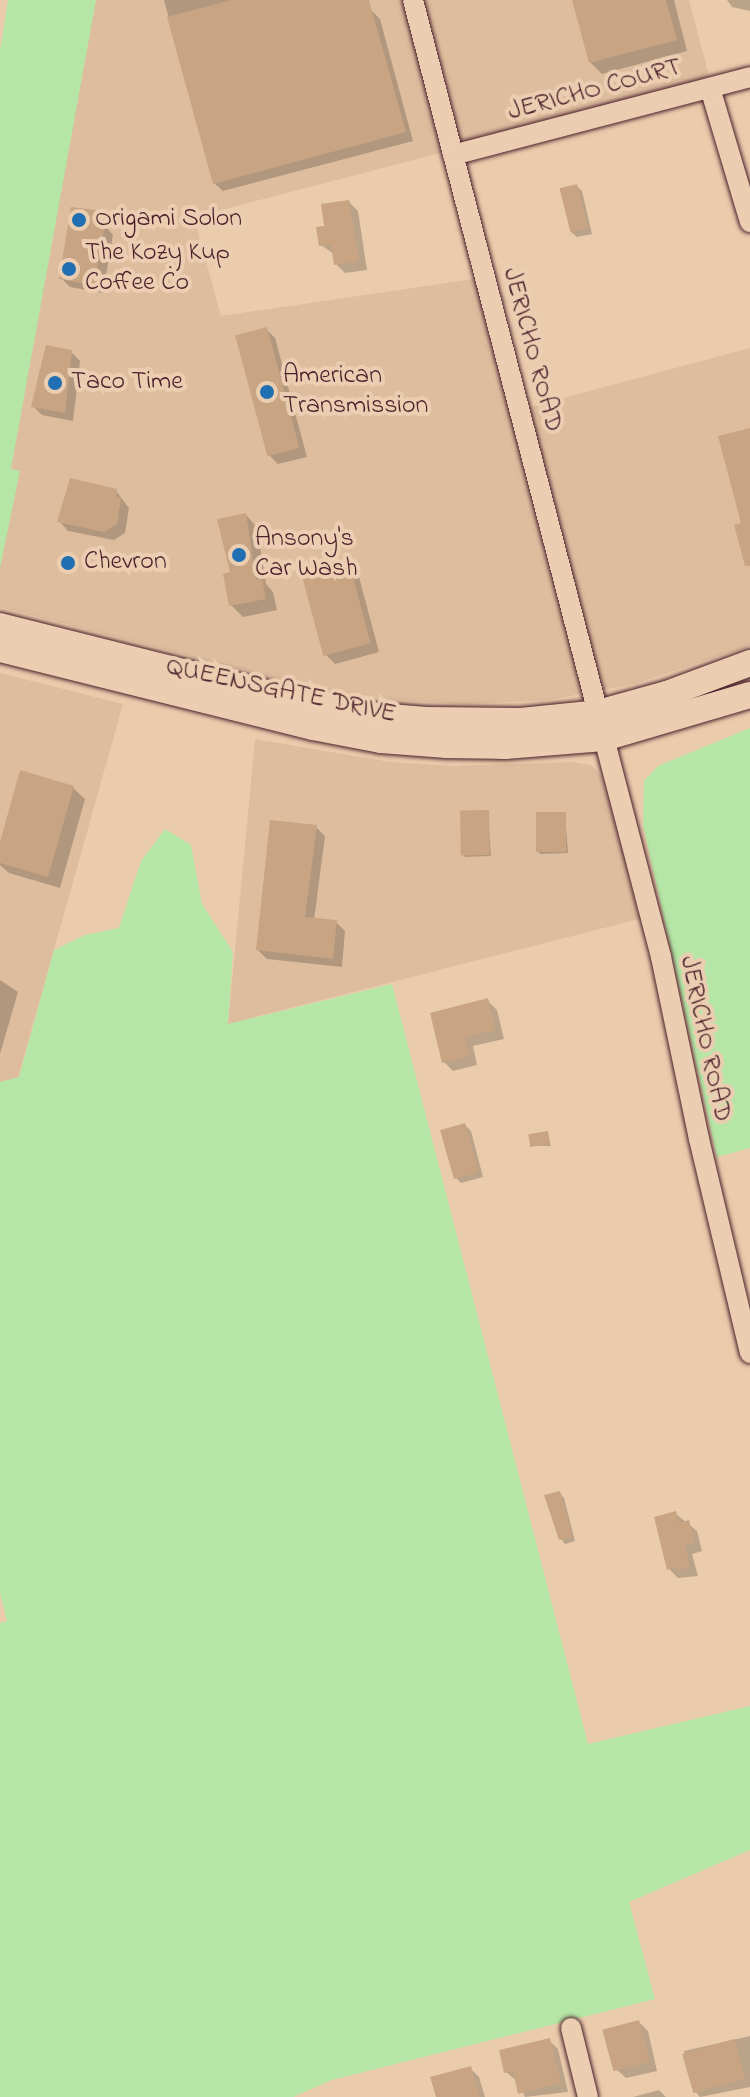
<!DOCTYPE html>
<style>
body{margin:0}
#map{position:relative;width:750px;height:2097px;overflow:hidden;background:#eaccac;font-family:"Indie Flower",sans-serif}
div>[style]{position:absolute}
.built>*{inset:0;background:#ddbd9e}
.green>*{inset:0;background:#b6e6a5}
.shadow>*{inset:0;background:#0003}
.building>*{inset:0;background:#c8a483;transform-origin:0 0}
.roads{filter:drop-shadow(0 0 2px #4a1f2b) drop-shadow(0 0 2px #4a1f2b)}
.minor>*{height:20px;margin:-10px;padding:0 10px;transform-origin:10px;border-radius:10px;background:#ebceb1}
.major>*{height:26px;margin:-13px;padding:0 13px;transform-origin:13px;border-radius:13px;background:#ebceb1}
.dots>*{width:22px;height:22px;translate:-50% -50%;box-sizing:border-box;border:4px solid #ebceb1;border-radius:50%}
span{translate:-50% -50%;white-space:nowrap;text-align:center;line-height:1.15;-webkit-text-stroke:8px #ebceb1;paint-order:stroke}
.street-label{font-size:26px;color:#4a1f2b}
.poi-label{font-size:26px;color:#4a1f2b}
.left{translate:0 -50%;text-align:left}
</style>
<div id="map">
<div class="built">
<i style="clip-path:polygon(47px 0,689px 0,711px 83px,194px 217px,221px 316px,487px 277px,522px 409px,750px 348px,750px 646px,634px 684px,549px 700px,464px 704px,396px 700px,312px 687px,0 607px,0 296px)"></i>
<i style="clip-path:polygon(0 673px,123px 704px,18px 1078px,0 1082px)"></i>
<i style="clip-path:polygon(255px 739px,390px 762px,453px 766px,571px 762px,591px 765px,602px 777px,611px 801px,639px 919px,228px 1024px)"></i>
</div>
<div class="green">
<i style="clip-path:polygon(8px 0,96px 0,11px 469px,20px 471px,0 568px,0 51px)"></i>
<i style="clip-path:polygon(750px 728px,750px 1148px,717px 1157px,643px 825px,644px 781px,658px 766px)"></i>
<i style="clip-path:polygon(165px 829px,191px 845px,202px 904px,233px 952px,228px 1024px,392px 984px,588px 1744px,750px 1706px,750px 1850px,629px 1902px,655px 1999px,332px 2080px,293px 2097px,0 2097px,0 1623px,7px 1621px,0 1593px,0 1082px,19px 1077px,54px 950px,85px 935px,119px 928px,141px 861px)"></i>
</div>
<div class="shadow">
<i style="clip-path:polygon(164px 0,350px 0,371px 10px,380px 19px,413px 141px,223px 191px,214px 183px)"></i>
<i style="clip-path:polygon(574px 0,674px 0,687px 51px,602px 74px,590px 62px)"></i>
<i style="clip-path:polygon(727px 0,750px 0,750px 11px,732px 7px)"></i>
<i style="clip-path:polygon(577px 186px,582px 191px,592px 234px,577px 237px,571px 232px)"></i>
<i style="clip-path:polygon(349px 202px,358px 211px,367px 270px,345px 273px,336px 264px,334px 254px,321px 245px,326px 228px)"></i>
<i style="clip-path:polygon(94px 212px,113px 235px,103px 293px,70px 287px,61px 278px)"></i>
<i style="clip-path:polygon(266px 329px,275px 338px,307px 457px,278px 464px,269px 455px)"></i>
<i style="clip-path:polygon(71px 352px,80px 361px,73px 421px,42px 415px,33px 406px,40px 369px)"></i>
<i style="clip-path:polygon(116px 491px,129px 508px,125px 533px,114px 540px,68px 531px,60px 522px)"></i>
<i style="clip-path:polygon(246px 515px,257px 527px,266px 584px,273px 592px,277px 610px,243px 617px,231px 605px,233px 574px)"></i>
<i style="clip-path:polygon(350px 568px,359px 577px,379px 652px,335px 664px,326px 655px)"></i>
<i style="clip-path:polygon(73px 788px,85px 799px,60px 888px,9px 873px,0 865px,0 850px)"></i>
<i style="clip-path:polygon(488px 812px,491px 856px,465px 857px,463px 854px)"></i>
<i style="clip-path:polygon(565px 814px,568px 853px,540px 854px,538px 851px)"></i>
<i style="clip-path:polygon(316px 827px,325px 836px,314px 920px,336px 922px,345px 931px,342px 967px,267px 959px,258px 950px)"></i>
<i style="clip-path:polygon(0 980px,18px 992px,0 1054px)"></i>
<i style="clip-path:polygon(488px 1001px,497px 1010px,504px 1039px,473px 1046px,477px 1065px,453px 1071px,444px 1062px)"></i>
<i style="clip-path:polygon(465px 1125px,471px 1131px,483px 1177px,461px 1183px,456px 1178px)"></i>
<i style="clip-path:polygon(547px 1133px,551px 1146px,531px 1146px)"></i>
<i style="clip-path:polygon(560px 1493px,564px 1498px,575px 1541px,565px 1544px,561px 1539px)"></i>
<i style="clip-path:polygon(676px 1514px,697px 1531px,702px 1551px,692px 1554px,698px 1576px,678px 1578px,669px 1569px)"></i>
<i style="clip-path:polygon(639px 2022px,648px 2031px,657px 2071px,626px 2078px,617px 2070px)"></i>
<i style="clip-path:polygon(750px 2036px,750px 2087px,700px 2097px,695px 2091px,684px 2051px)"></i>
<i style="clip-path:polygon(549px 2040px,558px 2049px,568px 2092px,525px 2097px,517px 2081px,506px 2072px)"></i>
<i style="clip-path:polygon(470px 2068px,479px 2077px,485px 2097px,438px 2097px)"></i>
<i style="clip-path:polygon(659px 2090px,666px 2097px,633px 2097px)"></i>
</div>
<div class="building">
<i style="clip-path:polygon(231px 0,369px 0,406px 132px,213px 184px,167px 17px)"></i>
<i style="clip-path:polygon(572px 0,666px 0,677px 40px,589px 63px)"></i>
<i style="left:577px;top:184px;width:45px;height:18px;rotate:76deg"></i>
<i style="clip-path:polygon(349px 200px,359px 261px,334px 265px,331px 245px,319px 246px,316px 227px,324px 226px,321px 204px)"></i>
<i style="clip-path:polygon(71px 207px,95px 210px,105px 224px,94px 285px,59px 279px)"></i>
<i style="left:267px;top:327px;width:125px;height:33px;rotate:75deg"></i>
<i style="clip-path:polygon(46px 345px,72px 350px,65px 413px,31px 407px)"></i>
<i style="clip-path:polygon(750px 428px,750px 566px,745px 566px,734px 525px,741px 523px,718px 436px)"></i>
<i style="clip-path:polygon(70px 478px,117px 489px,116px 496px,121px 498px,117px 524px,104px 532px,57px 522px)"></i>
<i style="clip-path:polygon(246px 513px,256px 579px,262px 578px,266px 599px,229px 606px,223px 574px,230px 572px,217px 519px)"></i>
<i style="left:350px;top:566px;width:80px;height:49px;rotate:75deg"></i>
<i style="clip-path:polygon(20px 770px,74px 786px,48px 877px,0 863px,0 842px)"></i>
<i style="left:489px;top:810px;width:45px;height:29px;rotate:89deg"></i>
<i style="left:566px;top:812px;width:40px;height:30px;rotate:90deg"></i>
<i style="clip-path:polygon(270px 820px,317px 825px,305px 917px,337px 920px,333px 959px,256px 950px)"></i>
<i style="clip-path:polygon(488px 998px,496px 1030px,465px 1037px,470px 1056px,442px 1063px,430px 1013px)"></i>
<i style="left:465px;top:1123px;width:51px;height:26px;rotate:74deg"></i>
<i style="left:548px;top:1131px;width:13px;height:20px;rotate:81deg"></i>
<i style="clip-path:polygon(560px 1491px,572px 1537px,559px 1540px,544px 1495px)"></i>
<i style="clip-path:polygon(676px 1511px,679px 1523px,689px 1520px,695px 1542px,685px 1545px,690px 1567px,677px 1571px,676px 1567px,667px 1570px,654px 1517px)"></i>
<i style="left:639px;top:2020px;width:43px;height:38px;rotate:75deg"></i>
<i style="clip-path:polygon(550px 2038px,561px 2083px,518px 2094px,513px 2071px,504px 2073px,499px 2050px)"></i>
<i style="left:734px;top:2039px;width:41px;height:54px;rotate:74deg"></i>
<i style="clip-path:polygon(471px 2066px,480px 2097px,436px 2097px,430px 2077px)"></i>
</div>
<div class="roads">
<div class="minor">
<i style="left:413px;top:0;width:737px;rotate:75.45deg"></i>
<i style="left:710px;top:88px;width:140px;rotate:73.4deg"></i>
<i style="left:453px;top:155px;width:307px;rotate:-14.7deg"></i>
<i style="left:604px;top:738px;width:226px;rotate:75.4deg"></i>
<i style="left:661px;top:957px;width:186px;rotate:78.2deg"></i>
<i style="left:699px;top:1139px;width:220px;rotate:76.6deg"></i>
<i style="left:571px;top:2028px;width:71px;rotate:76.2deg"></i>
</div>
<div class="major">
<i style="left:0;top:626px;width:311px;rotate:14.1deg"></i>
<i style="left:302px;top:702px;width:76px;rotate:10.6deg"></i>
<i style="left:377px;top:716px;width:49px;rotate:4.7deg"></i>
<i style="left:426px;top:720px;width:95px;rotate:0.6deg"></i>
<i style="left:521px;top:721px;width:77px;rotate:-5.9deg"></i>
<i style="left:598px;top:713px;width:72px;rotate:-15.4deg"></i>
<i style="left:667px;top:694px;width:89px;rotate:-20.5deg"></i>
<i style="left:0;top:649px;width:323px;rotate:14deg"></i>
<i style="left:313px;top:727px;width:69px;rotate:10.8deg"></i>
<i style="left:381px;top:740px;width:66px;rotate:4.3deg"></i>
<i style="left:447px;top:745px;width:58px;rotate:1deg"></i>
<i style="left:505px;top:746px;width:99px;rotate:-4.6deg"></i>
<i style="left:604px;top:738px;width:152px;rotate:-16.4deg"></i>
</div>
</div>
<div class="dots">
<i style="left:79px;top:220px;background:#1f6fb2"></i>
<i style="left:69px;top:269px;background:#1f6fb2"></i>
<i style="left:55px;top:383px;background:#1f6fb2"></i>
<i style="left:267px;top:392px;background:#1f6fb2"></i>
<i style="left:239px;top:555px;background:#1f6fb2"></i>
<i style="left:68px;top:563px;background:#1f6fb2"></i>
</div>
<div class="street-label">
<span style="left:595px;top:91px;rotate:-15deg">JERICHO COURT</span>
<span style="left:531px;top:350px;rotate:75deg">JERICHO ROAD</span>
<span style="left:281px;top:692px;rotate:12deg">QUEENSGATE DRIVE</span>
<span style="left:704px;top:1039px;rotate:78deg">JERICHO ROAD</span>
</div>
<div class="poi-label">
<span class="left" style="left:95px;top:220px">Origami Solon</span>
<span class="left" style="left:85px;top:269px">The Kozy Kup<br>Coffee Co</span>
<span class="left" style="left:283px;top:392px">American<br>Transmission</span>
<span class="left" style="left:71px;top:383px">Taco Time</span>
<span class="left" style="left:255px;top:555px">Ansony's<br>Car Wash</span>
<span class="left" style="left:84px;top:563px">Chevron</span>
</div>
</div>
